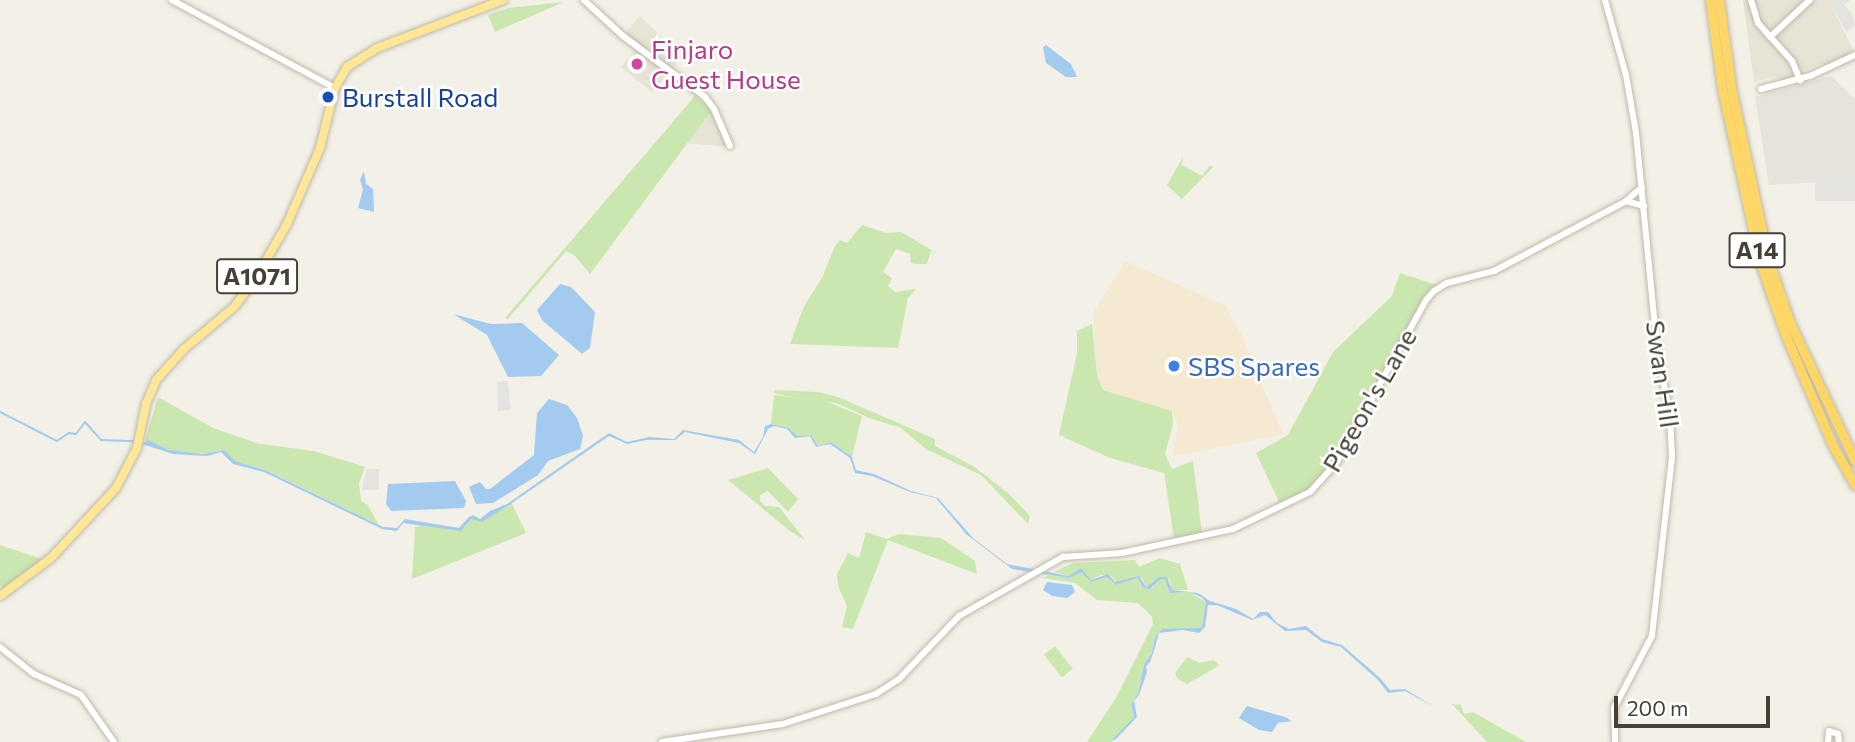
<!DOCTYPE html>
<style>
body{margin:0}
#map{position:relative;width:1855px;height:742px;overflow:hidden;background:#f3f0e7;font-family:Commissioner,sans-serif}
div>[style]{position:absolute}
.residential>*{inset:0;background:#e7e3d5}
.commercial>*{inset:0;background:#f5e9d2}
.industrial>*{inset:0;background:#e6e2dc}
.green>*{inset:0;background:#cae7b0;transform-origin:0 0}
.parking>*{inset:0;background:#e4e3df;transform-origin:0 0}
.water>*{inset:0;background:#a3cbf0}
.stream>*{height:2px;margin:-1px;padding:0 1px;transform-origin:1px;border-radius:1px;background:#a3cbf0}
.roads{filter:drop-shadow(0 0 2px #bfb9a9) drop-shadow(0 0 2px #bfb9a9)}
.minor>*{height:6px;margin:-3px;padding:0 3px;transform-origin:3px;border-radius:3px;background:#fff}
.major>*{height:8px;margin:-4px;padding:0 4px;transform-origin:4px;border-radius:4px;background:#fee796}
.highway>*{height:9px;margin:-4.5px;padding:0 4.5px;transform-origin:4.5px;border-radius:4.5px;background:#fdd668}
.dots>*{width:19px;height:19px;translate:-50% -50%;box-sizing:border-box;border:4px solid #fff;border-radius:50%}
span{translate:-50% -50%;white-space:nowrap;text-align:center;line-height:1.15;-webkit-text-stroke:5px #fff;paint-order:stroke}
.shield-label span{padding:2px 5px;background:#fff;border:2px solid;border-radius:5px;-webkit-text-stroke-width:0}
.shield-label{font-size:24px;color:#464136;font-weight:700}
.hotel-label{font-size:26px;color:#b23c85}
.left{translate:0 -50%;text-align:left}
.transit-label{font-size:26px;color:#164399}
.shop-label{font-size:26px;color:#366cbe}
.street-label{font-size:26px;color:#464136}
.scale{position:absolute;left:1614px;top:696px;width:156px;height:32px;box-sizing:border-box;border:4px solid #464136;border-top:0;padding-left:9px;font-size:21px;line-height:24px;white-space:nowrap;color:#464136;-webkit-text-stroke:5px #fff;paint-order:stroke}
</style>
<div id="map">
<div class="residential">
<i style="clip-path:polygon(1743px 0,1829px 0,1855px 54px,1827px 68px,1823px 63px,1782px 80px,1774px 76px,1754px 82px)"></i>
<i style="clip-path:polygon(640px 16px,662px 37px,657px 42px,677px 64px,652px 92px,621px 67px,637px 47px,623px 36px)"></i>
<i style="clip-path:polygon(712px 110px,728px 147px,685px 143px)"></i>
</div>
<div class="commercial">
<i style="clip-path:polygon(1125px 261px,1226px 306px,1243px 338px,1283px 435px,1173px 456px,1178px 425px,1172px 411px,1103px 390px,1097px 375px,1093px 313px)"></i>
</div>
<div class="industrial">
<i style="clip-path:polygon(1831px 76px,1855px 99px,1855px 180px,1769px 185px,1755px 97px)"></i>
</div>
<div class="green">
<i style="clip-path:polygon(564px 2px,495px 32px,488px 15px,508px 8px)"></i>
<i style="clip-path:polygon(695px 96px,712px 110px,590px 274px,575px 256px,566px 251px,508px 319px,505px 318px)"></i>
<i style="clip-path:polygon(1183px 157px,1182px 165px,1202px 176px,1209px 166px,1214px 166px,1182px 199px,1167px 185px)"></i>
<i style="clip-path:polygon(862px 225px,886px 233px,901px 232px,935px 252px,931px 251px,927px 264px,915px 264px,911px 263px,910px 254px,896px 249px,883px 272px,892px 278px,888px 286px,895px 292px,916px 289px,908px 298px,898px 348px,790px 344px,804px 306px,822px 278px,835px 246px,840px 240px,847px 243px)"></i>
<i style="clip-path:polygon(1400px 273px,1440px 286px,1430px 295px,1343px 453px,1319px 485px,1281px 506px,1256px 453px,1288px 435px,1333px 352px,1392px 296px)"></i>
<i style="clip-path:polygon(1092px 324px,1097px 375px,1103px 390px,1172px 411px,1173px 424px,1165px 454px,1172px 469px,1193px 461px,1202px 533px,1174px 539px,1164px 473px,1110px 458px,1059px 435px,1077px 353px,1077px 331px)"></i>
<i style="clip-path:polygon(775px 390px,819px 392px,838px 397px,935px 439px,935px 446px,973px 466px,1008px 493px,1030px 516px,1028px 524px,981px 475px,926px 449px,901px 428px,869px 418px,836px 403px,786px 396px,774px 393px)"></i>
<i style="clip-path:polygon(774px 395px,825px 401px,862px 416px,852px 457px,831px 442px,818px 446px,811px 435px,797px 436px,789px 428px,771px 424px)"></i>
<i style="clip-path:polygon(158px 397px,213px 428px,260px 444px,314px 451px,365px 467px,359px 484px,361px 501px,367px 504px,379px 525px,266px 470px,235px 461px,221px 450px,206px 454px,173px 451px,145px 441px)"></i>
<i style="clip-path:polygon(768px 468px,798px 499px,788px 512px,768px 491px,760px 495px,760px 501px,765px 506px,779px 507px,805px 540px,790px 531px,728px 480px)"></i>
<i style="clip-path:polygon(511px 502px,526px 533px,412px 579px,415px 527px,426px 524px,454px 530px,464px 528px,471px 519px,482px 522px)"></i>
<i style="clip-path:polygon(866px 532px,887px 539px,899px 534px,941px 538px,975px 561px,977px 574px,888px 540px,853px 629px,842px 627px,847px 606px,838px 586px,837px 574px,848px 553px,859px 558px)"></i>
<i style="clip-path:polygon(0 545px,42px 559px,3px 591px,0 585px)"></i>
<i style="clip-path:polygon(1160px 558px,1180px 564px,1188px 590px,1172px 590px,1169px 579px,1157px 578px,1146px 587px,1141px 577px,1116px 582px,1111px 576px,1101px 575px,1091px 580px,1081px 568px,1070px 576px,1054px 572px,1073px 563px,1135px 560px,1139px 567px)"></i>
<i style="clip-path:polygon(1081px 571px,1091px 582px,1107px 577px,1116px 585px,1139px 578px,1140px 585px,1151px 589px,1159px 580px,1166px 579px,1170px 593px,1189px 592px,1206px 602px,1204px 625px,1200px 630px,1162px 629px,1155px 637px,1152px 653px,1144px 665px,1138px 695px,1131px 703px,1134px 717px,1110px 742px,1087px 742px,1116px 698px,1153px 624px,1152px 617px,1138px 603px,1097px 600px,1075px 583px,1043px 578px,1048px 575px,1069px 578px)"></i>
<i style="left:1055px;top:646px;width:29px;height:14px;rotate:52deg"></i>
<i style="clip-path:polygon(1187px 657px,1199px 663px,1213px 660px,1220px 665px,1187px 684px,1178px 679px,1175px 673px)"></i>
<i style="clip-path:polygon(1452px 704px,1461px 705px,1464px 714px,1473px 712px,1526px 742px,1487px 742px)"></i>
</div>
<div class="parking">
<i style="clip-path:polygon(1829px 0,1850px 0,1844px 5px,1852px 14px,1855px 26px,1846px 32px)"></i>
<i style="left:1855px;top:180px;width:21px;height:40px;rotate:90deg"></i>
<i style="clip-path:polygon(508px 381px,511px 410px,498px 411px,497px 382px)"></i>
<i style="clip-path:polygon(367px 469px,379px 469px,379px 490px,362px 490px)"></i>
</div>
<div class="water">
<i style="clip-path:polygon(1046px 45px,1071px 64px,1077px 77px,1066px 77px,1046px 63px,1043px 47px)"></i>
<i style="clip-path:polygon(364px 171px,366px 184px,373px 189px,374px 212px,358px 208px,363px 189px,360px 180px)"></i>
<i style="clip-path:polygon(560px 284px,571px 287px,595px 312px,590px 348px,582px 354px,542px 320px,537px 310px)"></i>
<i style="clip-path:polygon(453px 314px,491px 324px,522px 323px,559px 355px,541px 376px,508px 377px,487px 335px)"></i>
<i style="clip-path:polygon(549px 399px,567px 405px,577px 418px,583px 436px,580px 449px,548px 461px,538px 475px,493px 503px,476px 504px,469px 487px,480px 482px,486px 489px,490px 489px,534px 455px,537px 413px)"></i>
<i style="clip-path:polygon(771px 424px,789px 428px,797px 436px,811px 435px,818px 446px,831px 442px,852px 457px,856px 470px,874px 474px,911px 491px,938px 498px,973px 538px,1007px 564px,1069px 576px,1081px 568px,1091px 580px,1108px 574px,1115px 582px,1139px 576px,1146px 587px,1159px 577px,1167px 577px,1172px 590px,1198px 593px,1210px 601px,1236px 609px,1253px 619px,1260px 612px,1268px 612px,1277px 623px,1289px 629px,1306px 626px,1322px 639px,1342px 645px,1380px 678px,1390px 690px,1405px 689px,1434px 707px,1405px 691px,1388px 693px,1378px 680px,1341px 647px,1322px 642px,1306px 630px,1285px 631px,1265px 615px,1252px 620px,1217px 605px,1208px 605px,1205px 627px,1199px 633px,1183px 630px,1159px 633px,1154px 651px,1150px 662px,1146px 666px,1147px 672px,1139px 695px,1134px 701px,1137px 717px,1116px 739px,1110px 742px,1134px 717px,1131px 704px,1138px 694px,1144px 665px,1152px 653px,1155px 637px,1162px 629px,1202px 628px,1206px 602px,1201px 597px,1189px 592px,1170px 593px,1165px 579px,1159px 580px,1150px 589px,1142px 587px,1138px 578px,1116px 585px,1107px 577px,1091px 582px,1081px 572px,1069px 578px,1012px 569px,966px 534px,936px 498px,910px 492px,872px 476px,855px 473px,850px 458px,830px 444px,816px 447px,810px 436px,795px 438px,787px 429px,774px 426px,768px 429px,755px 454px,739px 443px,685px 432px,675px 440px,646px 440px,627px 444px,609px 436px,509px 505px,482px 522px,471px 519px,461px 531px,403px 523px,397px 531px,382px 529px,264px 472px,233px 464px,221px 452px,207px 456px,173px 454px,142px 444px,148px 440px,169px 450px,203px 454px,224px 450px,235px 461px,265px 470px,383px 527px,397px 528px,405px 519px,459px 528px,469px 517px,473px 515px,480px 519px,490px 511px,507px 504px,609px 433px,627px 442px,649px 437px,674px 439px,683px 430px,739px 440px,754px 452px,763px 437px,765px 426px)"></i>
<i style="clip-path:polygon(455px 481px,466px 501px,464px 508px,391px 511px,386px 504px,388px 484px)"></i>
<i style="clip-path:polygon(1047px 582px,1072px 585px,1075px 592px,1067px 598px,1052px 596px,1043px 590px)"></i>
<i style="clip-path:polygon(1247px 706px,1285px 717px,1292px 721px,1278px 723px,1272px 732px,1259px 730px,1239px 718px)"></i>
</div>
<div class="stream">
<i style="left:0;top:412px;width:64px;rotate:27deg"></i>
<i style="left:57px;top:441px;width:14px;rotate:-34deg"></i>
<i style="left:69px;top:433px;width:7px;rotate:8deg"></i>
<i style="left:76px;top:434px;width:15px;rotate:-53deg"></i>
<i style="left:85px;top:422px;width:24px;rotate:48deg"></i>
<i style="left:101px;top:440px;width:34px;rotate:2deg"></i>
</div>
<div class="roads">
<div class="minor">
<i style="left:172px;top:0;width:185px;rotate:28.4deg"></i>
<i style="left:584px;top:0;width:53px;rotate:42.7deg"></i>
<i style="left:623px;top:36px;width:102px;rotate:36.6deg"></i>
<i style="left:705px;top:97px;width:15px;rotate:53deg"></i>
<i style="left:714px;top:109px;width:40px;rotate:66.6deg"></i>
<i style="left:1605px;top:0;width:78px;rotate:74.4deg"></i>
<i style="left:1626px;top:75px;width:59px;rotate:80.2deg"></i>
<i style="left:1636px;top:133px;width:215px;rotate:84.4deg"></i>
<i style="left:1657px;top:347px;width:72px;rotate:79.6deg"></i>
<i style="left:1670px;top:418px;width:39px;rotate:87deg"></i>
<i style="left:1672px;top:457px;width:180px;rotate:96.4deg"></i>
<i style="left:1652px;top:636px;width:81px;rotate:117.8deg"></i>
<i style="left:1614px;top:708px;width:34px;rotate:88deg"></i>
<i style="left:1751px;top:0;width:24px;rotate:73deg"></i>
<i style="left:1758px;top:23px;width:51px;rotate:48.2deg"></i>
<i style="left:1792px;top:61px;width:21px;rotate:67deg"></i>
<i style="left:1770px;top:37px;width:54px;rotate:-42.8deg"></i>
<i style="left:1761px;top:89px;width:51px;rotate:-14.9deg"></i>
<i style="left:1810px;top:76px;width:50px;rotate:-25deg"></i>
<i style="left:1626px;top:201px;width:19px;rotate:16deg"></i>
<i style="left:0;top:647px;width:43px;rotate:38.5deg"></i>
<i style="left:34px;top:674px;width:51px;rotate:24.1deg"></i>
<i style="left:81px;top:695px;width:57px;rotate:54.9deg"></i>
<i style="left:662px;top:742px;width:122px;rotate:-8.5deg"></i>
<i style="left:783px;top:724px;width:98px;rotate:-17.9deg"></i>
<i style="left:876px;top:694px;width:27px;rotate:-33deg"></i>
<i style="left:899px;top:679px;width:87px;rotate:-46.4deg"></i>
<i style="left:959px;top:616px;width:120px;rotate:-29.6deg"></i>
<i style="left:1063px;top:557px;width:59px;rotate:-3.9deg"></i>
<i style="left:1122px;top:553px;width:114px;rotate:-12.2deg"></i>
<i style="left:1233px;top:529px;width:85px;rotate:-25.7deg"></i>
<i style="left:1310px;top:492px;width:40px;rotate:-48deg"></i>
<i style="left:1337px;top:462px;width:185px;rotate:-61.2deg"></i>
<i style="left:1426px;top:300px;width:12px;rotate:-48deg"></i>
<i style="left:1434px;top:291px;width:15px;rotate:-32deg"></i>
<i style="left:1447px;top:283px;width:49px;rotate:-14.3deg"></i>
<i style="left:1494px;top:271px;width:149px;rotate:-27.9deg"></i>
<i style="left:1626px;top:201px;width:21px;rotate:-41deg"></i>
<i style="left:1828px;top:742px;width:11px;rotate:-85deg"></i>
<i style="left:1829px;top:731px;width:9px;rotate:18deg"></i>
<i style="left:1838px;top:734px;width:8px;rotate:83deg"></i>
</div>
<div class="major">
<i style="left:0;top:596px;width:64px;rotate:-36.7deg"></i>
<i style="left:51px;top:558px;width:96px;rotate:-47.1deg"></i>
<i style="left:116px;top:488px;width:45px;rotate:-62.3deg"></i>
<i style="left:137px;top:448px;width:45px;rotate:-78.4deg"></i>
<i style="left:146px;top:404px;width:26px;rotate:-67deg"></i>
<i style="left:156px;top:380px;width:42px;rotate:-47.9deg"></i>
<i style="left:184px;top:349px;width:65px;rotate:-40deg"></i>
<i style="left:234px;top:307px;width:35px;rotate:-53deg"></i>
<i style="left:255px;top:279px;width:64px;rotate:-59.8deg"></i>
<i style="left:287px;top:224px;width:83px;rotate:-66.5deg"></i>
<i style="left:320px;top:148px;width:62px;rotate:-76deg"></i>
<i style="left:335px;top:88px;width:24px;rotate:-60deg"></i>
<i style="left:347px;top:67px;width:36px;rotate:-32deg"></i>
<i style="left:377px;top:48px;width:135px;rotate:-20.9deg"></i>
</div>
<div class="highway">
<i style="left:1710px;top:0;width:90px;rotate:82.3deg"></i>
<i style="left:1722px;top:89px;width:177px;rotate:77.6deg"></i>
<i style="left:1760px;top:262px;width:76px;rotate:70.9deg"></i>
<i style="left:1785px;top:334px;width:122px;rotate:66.8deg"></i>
<i style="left:1833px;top:446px;width:45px;rotate:60.6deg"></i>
<i style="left:1719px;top:0;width:93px;rotate:82deg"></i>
<i style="left:1732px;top:92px;width:175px;rotate:77.8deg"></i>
<i style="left:1769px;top:263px;width:66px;rotate:70.5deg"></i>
<i style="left:1791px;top:325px;width:150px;rotate:64.8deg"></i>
</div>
</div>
<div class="dots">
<i style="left:637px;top:64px;background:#d1479c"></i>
<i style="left:328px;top:97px;background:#1a4fb4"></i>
<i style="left:1174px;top:366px;background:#3f7fe0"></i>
</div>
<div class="shield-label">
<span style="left:1757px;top:250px">A14</span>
<span style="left:257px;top:276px">A1071</span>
</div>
<div class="hotel-label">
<span class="left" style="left:651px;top:64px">Finjaro<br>Guest House</span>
</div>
<div class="transit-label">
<span class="left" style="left:342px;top:97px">Burstall Road</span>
</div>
<div class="shop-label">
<span class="left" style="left:1188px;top:366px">SBS Spares</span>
</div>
<div class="street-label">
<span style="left:1663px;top:374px;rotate:82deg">Swan Hill</span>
<span style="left:1369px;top:400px;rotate:-60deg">Pigeon's Lane</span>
</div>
<div class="scale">200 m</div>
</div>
